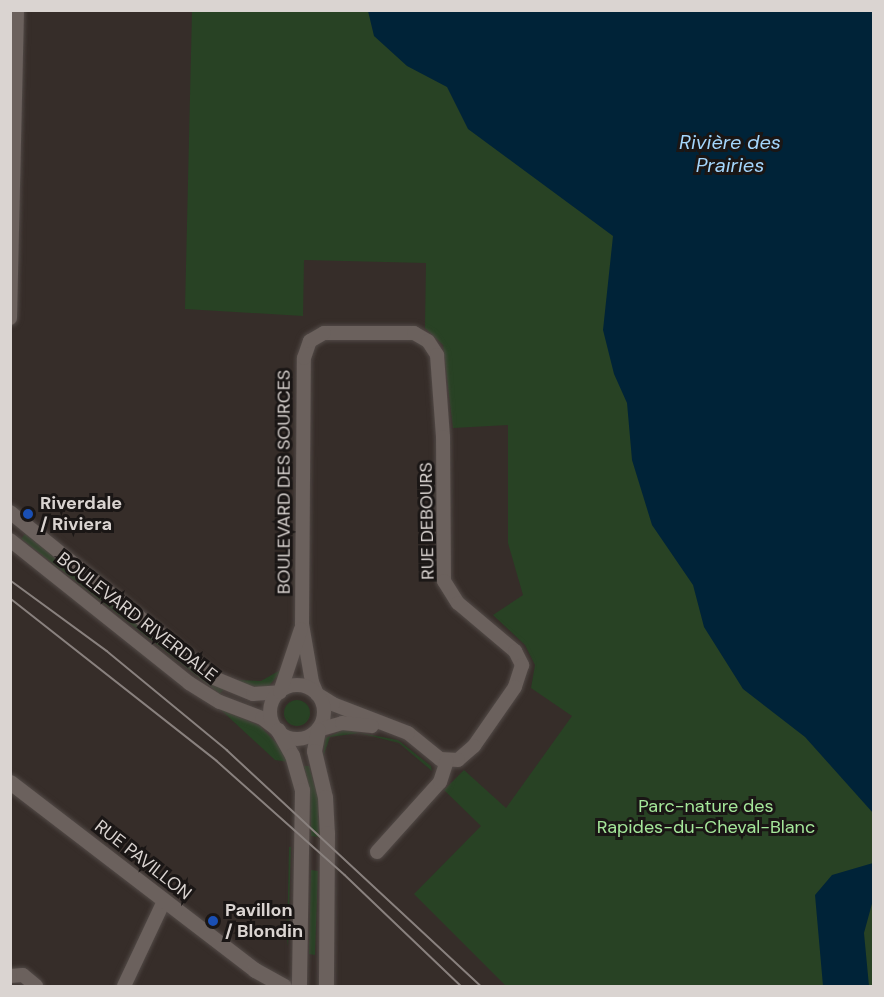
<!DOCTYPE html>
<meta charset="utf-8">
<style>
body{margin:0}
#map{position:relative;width:884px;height:997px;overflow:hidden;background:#362d29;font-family:"DM Sans",sans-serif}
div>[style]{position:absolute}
.green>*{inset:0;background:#284224;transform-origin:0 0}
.round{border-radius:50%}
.water>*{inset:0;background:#002338}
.roads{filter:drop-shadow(0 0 2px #524a47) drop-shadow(0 0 2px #524a47)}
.minor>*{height:14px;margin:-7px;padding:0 7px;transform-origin:7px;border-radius:7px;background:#6b615d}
.minor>.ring{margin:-7px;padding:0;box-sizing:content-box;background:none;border:14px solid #6b615d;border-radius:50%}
.tertiary>*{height:15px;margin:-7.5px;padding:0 7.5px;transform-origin:7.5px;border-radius:7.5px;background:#6b615d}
.tram>*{height:1.5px;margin:-0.75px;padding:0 0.75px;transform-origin:0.75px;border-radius:0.75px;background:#89817e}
.dots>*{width:16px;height:16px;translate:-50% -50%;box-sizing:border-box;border:3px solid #1a1615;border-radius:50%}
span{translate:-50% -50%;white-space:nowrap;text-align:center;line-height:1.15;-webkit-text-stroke:6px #1a1615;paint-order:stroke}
.street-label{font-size:18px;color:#dad4d1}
.poi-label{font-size:18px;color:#dad4d1;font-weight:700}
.left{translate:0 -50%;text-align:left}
.park-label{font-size:18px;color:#a5e79a}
.water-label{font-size:20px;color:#a4d6fc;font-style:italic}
.frame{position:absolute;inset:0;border:12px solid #dad4d1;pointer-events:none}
</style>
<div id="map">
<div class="green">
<i style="clip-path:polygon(192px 11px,541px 11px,873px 660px,873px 986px,506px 986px,414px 894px,481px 826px,444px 790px,464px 770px,506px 808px,572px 716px,531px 688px,535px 665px,525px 645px,493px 615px,523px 595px,508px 543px,508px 425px,453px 428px,443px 345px,425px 328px,426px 263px,304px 260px,303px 316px,185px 309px)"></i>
<i style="left:25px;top:534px;width:252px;height:6px;rotate:38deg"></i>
<i style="clip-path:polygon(284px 668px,268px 687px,255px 688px,235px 680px,261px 681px)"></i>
<i class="round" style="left:284px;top:700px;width:26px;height:26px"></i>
<i style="clip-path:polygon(220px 709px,260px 726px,281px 748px,288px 762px,275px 760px)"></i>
<i style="clip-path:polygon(344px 730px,398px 740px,431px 766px,432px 771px,399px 743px,359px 733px,330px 737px,323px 757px,325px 738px)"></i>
<i style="clip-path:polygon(304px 766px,309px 766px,318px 797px,319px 837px,311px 836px,310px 791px)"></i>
<i style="clip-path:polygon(289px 847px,291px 847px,288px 946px,287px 939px)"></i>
<i style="clip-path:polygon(311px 870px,318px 871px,315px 955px,309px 954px)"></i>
</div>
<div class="water">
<i style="clip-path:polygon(368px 11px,873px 11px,873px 813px,805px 737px,743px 689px,704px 627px,693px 585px,652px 525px,632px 460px,627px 403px,614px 374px,603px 330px,613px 236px,468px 129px,447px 87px,407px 66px,374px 36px)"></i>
<i style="clip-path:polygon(873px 863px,873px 900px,864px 933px,869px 986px,823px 986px,815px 895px,832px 875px)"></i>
</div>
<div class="roads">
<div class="minor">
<i style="left:10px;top:318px;width:308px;rotate:-88.7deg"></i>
<i style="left:324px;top:333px;width:90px"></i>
<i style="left:414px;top:333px;width:16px;rotate:30deg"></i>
<i style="left:428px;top:341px;width:17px;rotate:57deg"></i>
<i style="left:437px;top:355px;width:82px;rotate:85.8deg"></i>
<i style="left:443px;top:437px;width:144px;rotate:89.6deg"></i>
<i style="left:444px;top:581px;width:26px;rotate:58deg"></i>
<i style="left:458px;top:603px;width:75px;rotate:40.1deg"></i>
<i style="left:515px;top:651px;width:16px;rotate:63deg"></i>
<i style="left:522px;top:665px;width:23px;rotate:108deg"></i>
<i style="left:515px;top:687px;width:72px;rotate:124.8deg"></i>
<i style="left:474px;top:746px;width:21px;rotate:139deg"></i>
<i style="left:458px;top:760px;width:18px;rotate:-177deg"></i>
<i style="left:440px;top:759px;width:41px;rotate:-140.9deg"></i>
<i style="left:408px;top:733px;width:80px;rotate:-158.9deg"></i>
<i style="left:333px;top:704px;width:19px;rotate:-148deg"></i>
<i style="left:317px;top:694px;width:13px;rotate:-113deg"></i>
<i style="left:312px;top:682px;width:59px;rotate:-99.8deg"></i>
<i style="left:302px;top:624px;width:266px;rotate:-89.6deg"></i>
<i style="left:304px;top:358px;width:18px;rotate:-71deg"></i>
<i style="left:310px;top:341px;width:16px;rotate:-30deg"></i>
<i style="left:10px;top:512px;width:263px;rotate:39.1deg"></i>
<i style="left:214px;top:678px;width:42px;rotate:22.3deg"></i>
<i style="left:253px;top:694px;width:27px;rotate:-4deg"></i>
<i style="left:10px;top:540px;width:229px;rotate:38.6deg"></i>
<i style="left:189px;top:683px;width:36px;rotate:32deg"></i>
<i style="left:220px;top:702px;width:45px;rotate:20.9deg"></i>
<i style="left:262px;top:718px;width:20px;rotate:37deg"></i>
<i class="ring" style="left:270px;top:685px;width:40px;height:40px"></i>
<i style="left:280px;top:692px;width:66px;rotate:-71.6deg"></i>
<i style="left:318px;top:730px;width:25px;rotate:-16deg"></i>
<i style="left:342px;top:723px;width:30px;rotate:6deg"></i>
<i style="left:377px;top:852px;width:94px;rotate:-48deg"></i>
<i style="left:440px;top:782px;width:22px;rotate:-72deg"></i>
<i style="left:10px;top:976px;width:13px;rotate:-4deg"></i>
<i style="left:23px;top:975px;width:17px;rotate:40deg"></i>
<i style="left:124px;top:986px;width:94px;rotate:-64.8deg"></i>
</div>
<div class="tertiary">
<i style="left:278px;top:730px;width:29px;rotate:61deg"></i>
<i style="left:292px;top:755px;width:36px;rotate:74deg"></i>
<i style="left:302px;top:790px;width:196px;rotate:90.9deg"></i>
<i style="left:318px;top:730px;width:21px;rotate:101deg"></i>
<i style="left:314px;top:751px;width:47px;rotate:76.6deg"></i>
<i style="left:325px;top:797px;width:36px;rotate:87deg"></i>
<i style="left:327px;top:833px;width:153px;rotate:90.4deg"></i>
<i style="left:10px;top:782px;width:309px;rotate:37.5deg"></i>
<i style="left:255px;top:970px;width:33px;rotate:29deg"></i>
</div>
</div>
<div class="tram">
<i style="left:10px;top:580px;width:120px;rotate:36.2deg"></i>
<i style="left:107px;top:651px;width:156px;rotate:39.5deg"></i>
<i style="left:227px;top:750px;width:347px;rotate:42.9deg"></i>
<i style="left:10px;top:598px;width:263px;rotate:38.2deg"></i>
<i style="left:217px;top:761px;width:171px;rotate:41.7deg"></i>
<i style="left:345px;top:875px;width:161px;rotate:43.7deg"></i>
</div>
<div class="dots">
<i style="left:28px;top:514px;background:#1a4fb4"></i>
<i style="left:213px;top:921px;background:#1a4fb4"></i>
</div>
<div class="street-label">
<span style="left:284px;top:482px;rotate:-90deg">BOULEVARD DES SOURCES</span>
<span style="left:427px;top:521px;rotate:-91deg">RUE DEBOURS</span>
<span style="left:137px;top:617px;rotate:38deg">BOULEVARD RIVERDALE</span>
<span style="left:143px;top:860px;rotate:38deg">RUE PAVILLON</span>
</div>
<div class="poi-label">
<span class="left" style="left:40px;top:514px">Riverdale<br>/ Riviera</span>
<span class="left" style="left:225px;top:921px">Pavillon<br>/ Blondin</span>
</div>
<div class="park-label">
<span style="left:706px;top:817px">Parc-nature des<br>Rapides-du-Cheval-Blanc</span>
</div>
<div class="water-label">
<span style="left:730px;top:154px">Rivière des<br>Prairies</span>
</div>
<div class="frame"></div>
</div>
